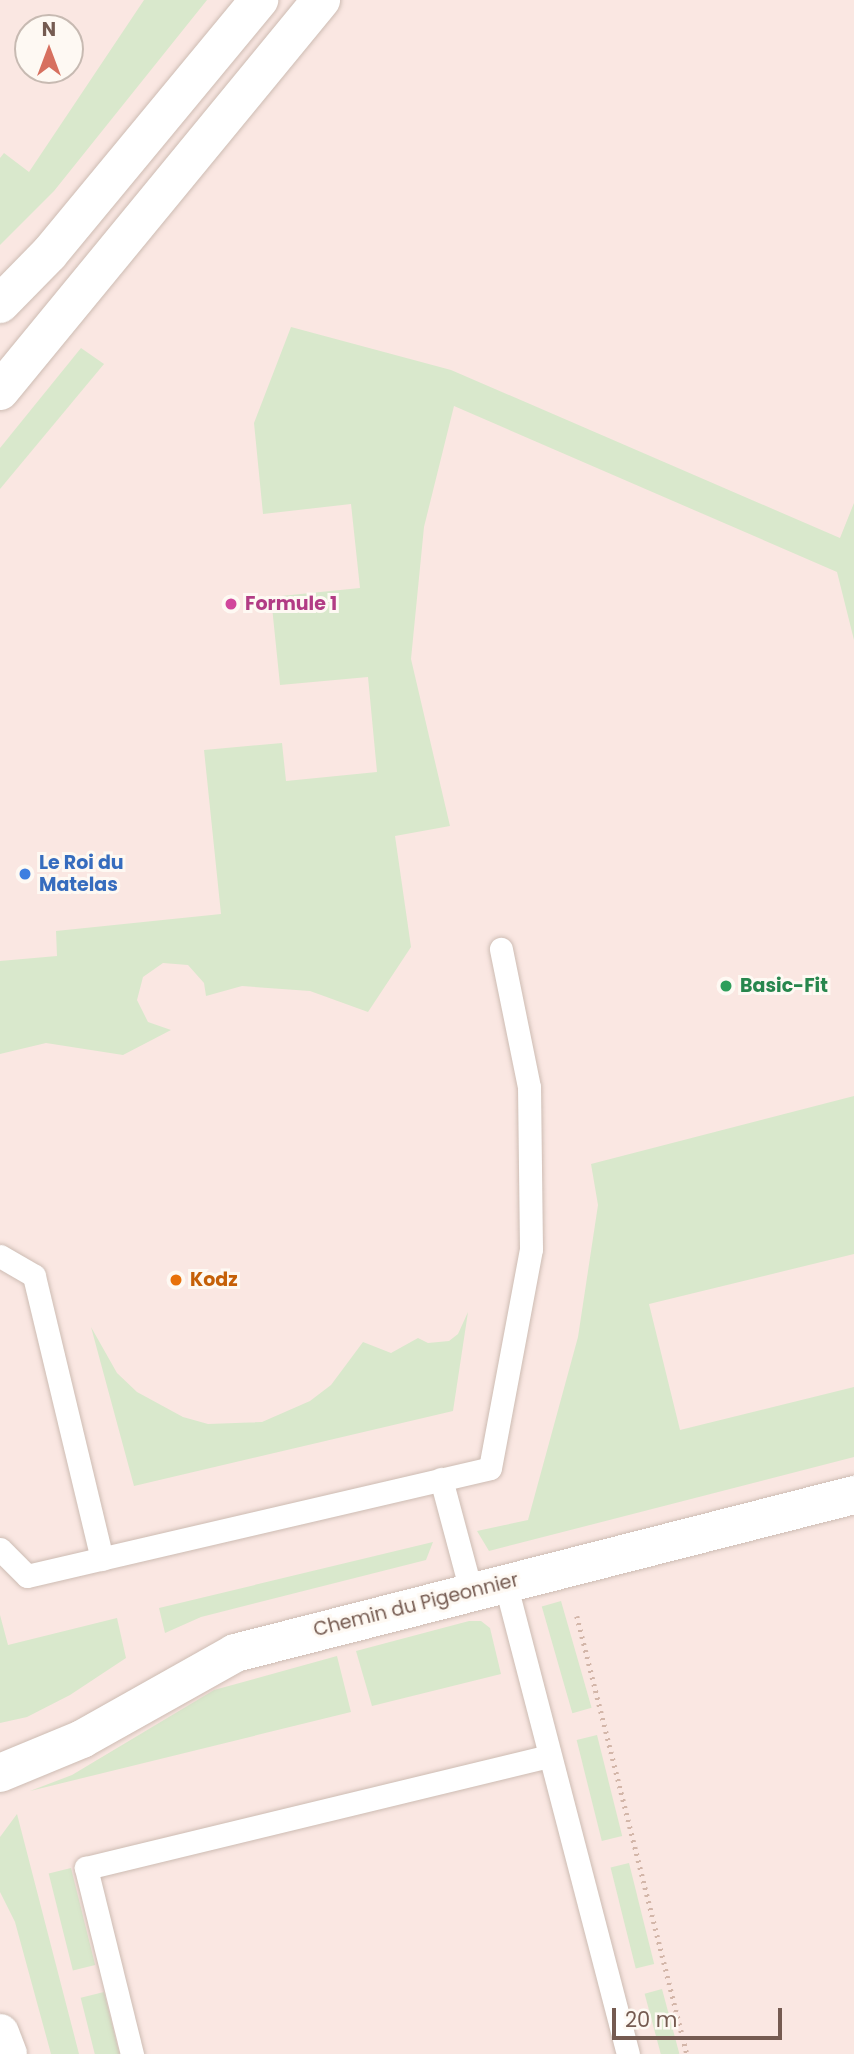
<!DOCTYPE html>
<style>
body{margin:0}
#map{position:relative;width:854px;height:2054px;overflow:hidden;background:#fbf4ed;font-family:Poppins,sans-serif}
div>[style]{position:absolute}
.commercial>*{inset:0;background:#fae7e2}
.green>*{inset:0;background:#d9e8cc;transform-origin:0 0}
.path>*{height:4.5px;margin-top:-2.25px;transform-origin:0;background:repeating-linear-gradient(90deg,#d3b6a9 0 2px,transparent 0 7px)}
.roads{filter:drop-shadow(0 0 2px #cdbcb3) drop-shadow(0 0 2px #cdbcb3)}
.service>*{height:23px;margin:-11.5px;padding:0 11.5px;transform-origin:11.5px;border-radius:11.5px;background:#fff}
.minor>*{height:38px;margin:-19px;padding:0 19px;transform-origin:19px;border-radius:19px;background:#fff}
.secondary>*{height:38px;margin:-19px;padding:0 19px;transform-origin:19px;border-radius:19px;background:#fff}
.dots>*{width:19px;height:19px;translate:-50% -50%;box-sizing:border-box;border:4px solid #fef9f3;border-radius:50%}
span{translate:-50% -50%;white-space:nowrap;text-align:center;line-height:1.15;-webkit-text-stroke:6px #fef9f3;paint-order:stroke}
.hotel-label{font-size:19px;color:#b23c85;font-weight:700}
.left{translate:0 -50%;text-align:left}
.shop-label{font-size:19px;color:#366cbe;font-weight:700}
.leisure-label{font-size:19px;color:#27864d;font-weight:700}
.food-label{font-size:19px;color:#c56008;font-weight:700}
.street-label{font-size:19px;color:#755b51}
.north{position:absolute;left:14px;top:14px;width:70px;height:70px;box-sizing:border-box;background:#fef9f3;border:2px solid #c7bab2;border-radius:50%;rotate:0deg;font-size:19px;font-weight:700;line-height:28px;text-align:center;color:#755b51}
.north::after{content:'';display:block;margin:auto;width:24px;height:32px;background:#d7705f;clip-path:polygon(50% 0,100% 100%,50% 72%,0 100%)}
.scale{position:absolute;left:612px;top:2008px;width:170px;height:32px;box-sizing:border-box;border:4px solid #755b51;border-top:0;padding-left:9px;font-size:21px;line-height:24px;white-space:nowrap;color:#755b51;-webkit-text-stroke:5px #fef9f3;paint-order:stroke}
</style>
<div id="map">
<div class="commercial">
<i style="clip-path:polygon(evenodd,0 0,854px 0,854px 2054px,0 2054px,0 0,28px 28px,70px 28px,70px 70px,28px 70px,28px 28px)"></i>
</div>
<div class="green">
<i style="clip-path:polygon(144px 0,207px 0,54px 191px,0 245px,0 158px,4px 153px,29px 172px)"></i>
<i style="clip-path:polygon(291px 327px,451px 370px,840px 538px,854px 503px,854px 640px,837px 572px,454px 406px,424px 527px,411px 659px,450px 826px,395px 836px,411px 947px,368px 1012px,310px 991px,242px 986px,206px 996px,204px 983px,188px 965px,163px 963px,143px 977px,137px 1000px,148px 1022px,171px 1030px,123px 1055px,46px 1043px,0 1054px,0 961px,57px 956px,56px 931px,221px 914px,204px 750px,282px 743px,286px 781px,377px 772px,368px 677px,280px 685px,271px 597px,360px 588px,351px 504px,263px 514px,254px 423px)"></i>
<i style="clip-path:polygon(81px 348px,104px 364px,0 489px,0 448px)"></i>
<i style="clip-path:polygon(854px 1096px,854px 1254px,649px 1304px,680px 1430px,854px 1387px,854px 1457px,489px 1551px,477px 1531px,528px 1520px,578px 1337px,598px 1205px,591px 1164px)"></i>
<i style="clip-path:polygon(468px 1312px,453px 1411px,134px 1486px,91px 1327px,117px 1373px,137px 1392px,183px 1417px,208px 1424px,262px 1422px,310px 1401px,331px 1385px,363px 1342px,391px 1353px,418px 1338px,428px 1343px,449px 1341px,458px 1334px)"></i>
<i style="clip-path:polygon(433px 1542px,426px 1560px,201px 1617px,165px 1633px,159px 1608px)"></i>
<i style="left:561px;top:1601px;width:111px;height:20px;rotate:74deg"></i>
<i style="clip-path:polygon(0 1615px,8px 1645px,117px 1618px,126px 1658px,70px 1695px,27px 1717px,0 1723px)"></i>
<i style="clip-path:polygon(469px 1621px,481px 1621px,490px 1628px,501px 1674px,372px 1706px,356px 1651px)"></i>
<i style="clip-path:polygon(337px 1656px,351px 1712px,30px 1791px,72px 1775px,214px 1690px)"></i>
<i style="left:597px;top:1735px;width:104px;height:21px;rotate:76deg"></i>
<i style="clip-path:polygon(17px 1814px,79px 2054px,51px 2054px,15px 1922px,0 1892px,0 1837px)"></i>
<i style="left:629px;top:1863px;width:104px;height:19px;rotate:76deg"></i>
<i style="left:71px;top:1868px;width:100px;height:23px;rotate:76deg"></i>
<i style="left:662px;top:1989px;width:67px;height:18px;rotate:75deg"></i>
<i style="left:104px;top:1992px;width:64px;height:24px;rotate:76deg"></i>
</div>
<div class="path">
<i style="left:577px;top:1616px;width:452px;rotate:75.9deg"></i>
</div>
<div class="roads">
<div class="service">
<i style="left:0;top:1256px;width:39px;rotate:30deg"></i>
<i style="left:34px;top:1276px;width:291px;rotate:76.5deg"></i>
<i style="left:441px;top:1479px;width:116px;rotate:75deg"></i>
<i style="left:0;top:1549px;width:38px;rotate:45deg"></i>
<i style="left:27px;top:1576px;width:475px;rotate:-13.1deg"></i>
<i style="left:490px;top:1468px;width:223px;rotate:-79.4deg"></i>
<i style="left:531px;top:1249px;width:162px;rotate:-90.7deg"></i>
<i style="left:529px;top:1087px;width:141px;rotate:-101.5deg"></i>
<i style="left:505px;top:1582px;width:488px;rotate:75.4deg"></i>
<i style="left:132px;top:2054px;width:192px;rotate:-103.9deg"></i>
<i style="left:86px;top:1868px;width:477px;rotate:-13.6deg"></i>
</div>
<div class="minor">
<i style="left:0;top:1773px;width:89px;rotate:-22.5deg"></i>
<i style="left:82px;top:1739px;width:176px;rotate:-29.3deg"></i>
<i style="left:235px;top:1653px;width:639px;rotate:-14.32deg"></i>
<i style="left:0;top:2033px;width:22px;rotate:69deg"></i>
</div>
<div class="secondary">
<i style="left:0;top:304px;width:70px;rotate:-45.6deg"></i>
<i style="left:49px;top:254px;width:330px;rotate:-50.4deg"></i>
<i style="left:0;top:391px;width:506px;rotate:-50.61deg"></i>
</div>
</div>
<div class="dots">
<i style="left:231px;top:604px;background:#d1479c"></i>
<i style="left:25px;top:874px;background:#3f7fe0"></i>
<i style="left:726px;top:986px;background:#2e9e5b"></i>
<i style="left:176px;top:1280px;background:#e8710a"></i>
</div>
<div class="hotel-label">
<span class="left" style="left:245px;top:604px">Formule 1</span>
</div>
<div class="shop-label">
<span class="left" style="left:39px;top:874px">Le Roi du<br>Matelas</span>
</div>
<div class="leisure-label">
<span class="left" style="left:740px;top:986px">Basic-Fit</span>
</div>
<div class="food-label">
<span class="left" style="left:190px;top:1280px">Kodz</span>
</div>
<div class="street-label">
<span style="left:416px;top:1605px;rotate:-14deg">Chemin du Pigeonnier</span>
</div>
<div class="north">N</div>
<div class="scale">20 m</div>
</div>
